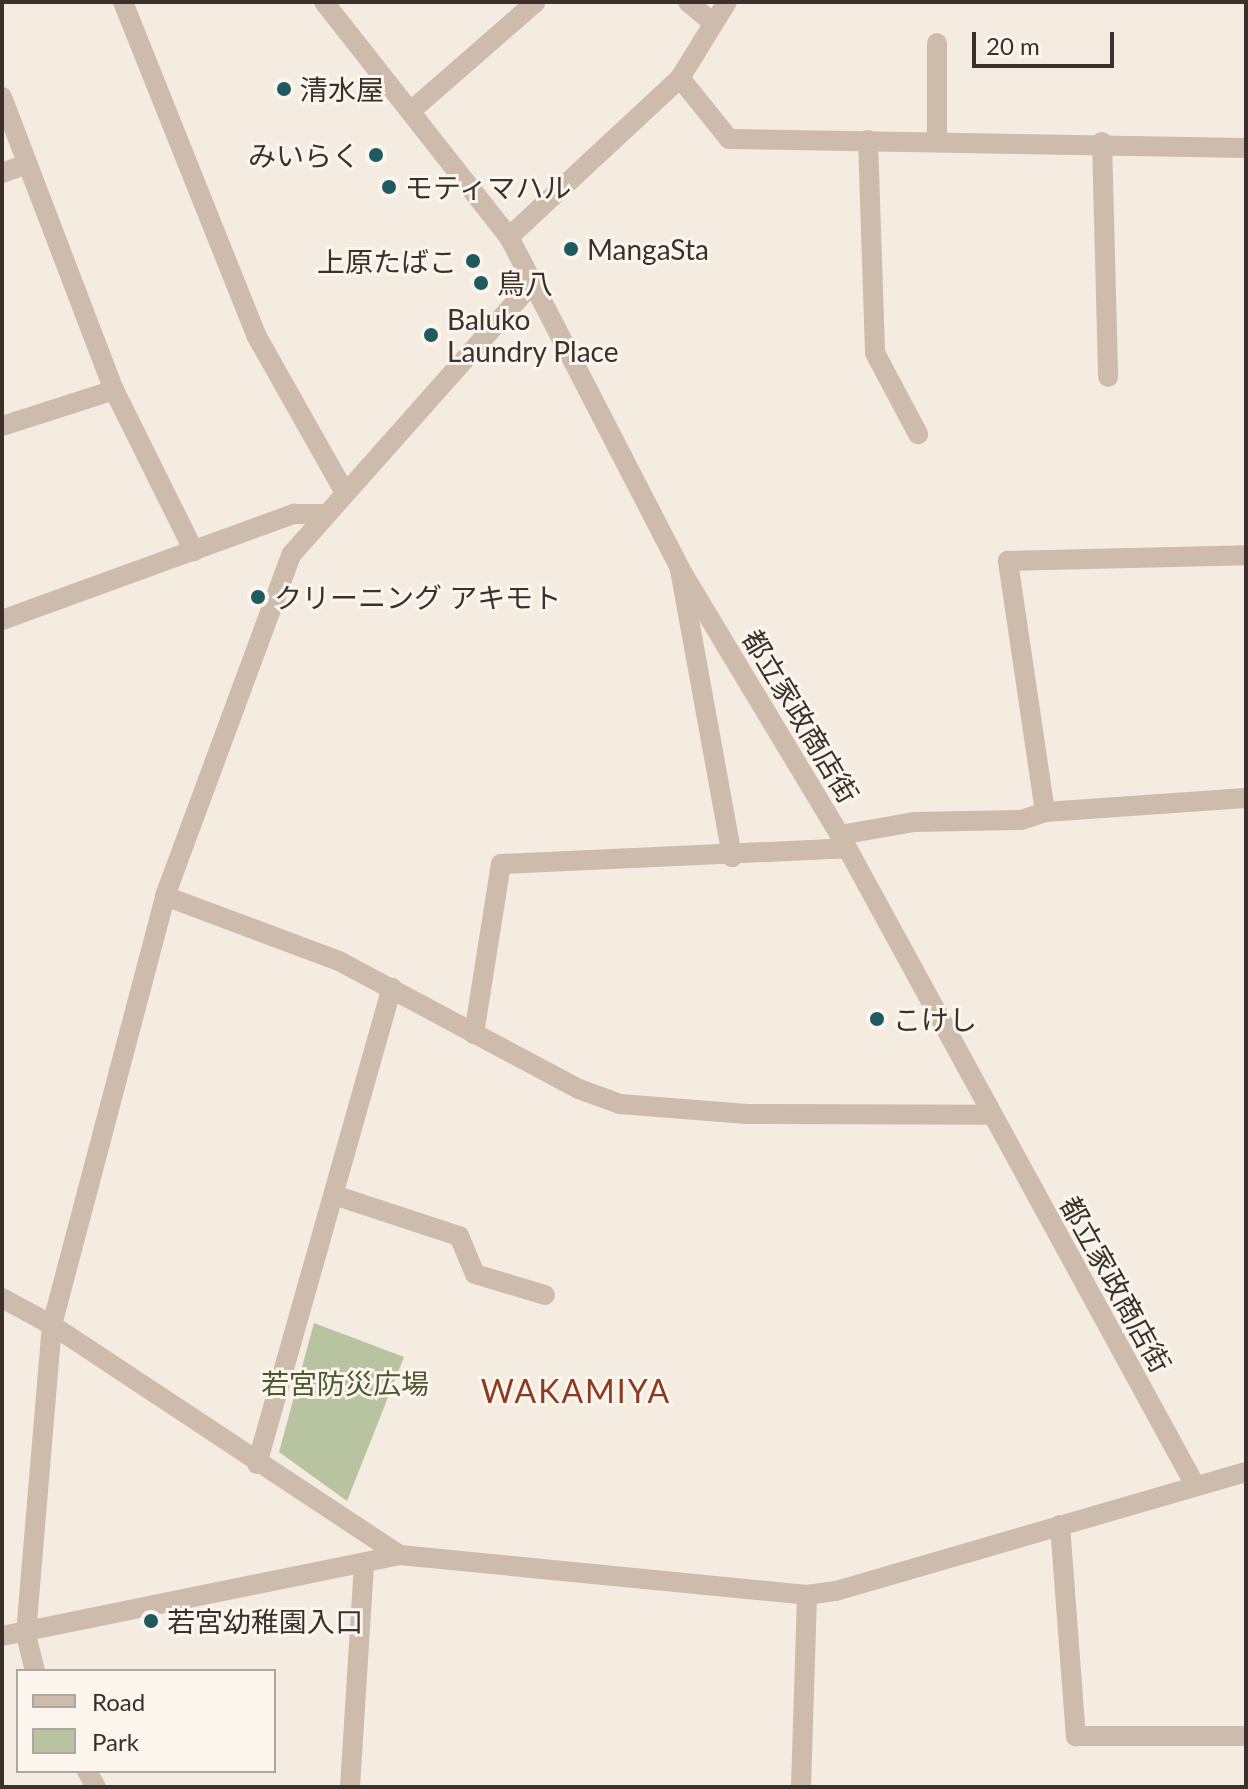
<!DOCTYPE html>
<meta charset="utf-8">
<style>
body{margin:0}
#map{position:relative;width:1248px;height:1789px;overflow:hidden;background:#f4ebe1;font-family:Lato,"Noto Sans JP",sans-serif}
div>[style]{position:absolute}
.green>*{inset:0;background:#b8c4a0}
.service>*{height:20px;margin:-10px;padding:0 10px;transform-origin:10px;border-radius:10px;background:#cdbbac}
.minor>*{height:20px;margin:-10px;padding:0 10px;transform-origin:10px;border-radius:10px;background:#cdbbac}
.dots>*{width:22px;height:22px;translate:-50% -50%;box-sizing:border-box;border:4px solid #fbf5ee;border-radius:50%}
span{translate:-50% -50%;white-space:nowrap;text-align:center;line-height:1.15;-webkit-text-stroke:6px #fbf5ee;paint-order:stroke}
.poi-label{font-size:28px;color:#3b302b}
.left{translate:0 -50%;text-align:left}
.right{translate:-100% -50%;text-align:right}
.street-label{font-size:28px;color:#3b302b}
.park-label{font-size:28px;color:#4a5a2e}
.quarter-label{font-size:32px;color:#8c3b22;letter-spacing:2px}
.frame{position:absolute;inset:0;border:4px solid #3b302b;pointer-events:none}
.legend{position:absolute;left:16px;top:1669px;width:260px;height:104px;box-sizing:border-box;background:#fbf5ee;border:2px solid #aea6a0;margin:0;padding:10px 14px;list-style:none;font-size:24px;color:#3b302b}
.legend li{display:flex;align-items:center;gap:16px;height:40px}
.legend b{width:40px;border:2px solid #aea6a0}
.scale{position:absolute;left:972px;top:32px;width:142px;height:36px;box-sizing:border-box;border:4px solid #3b302b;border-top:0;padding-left:10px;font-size:24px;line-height:28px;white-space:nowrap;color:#3b302b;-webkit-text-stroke:6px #fbf5ee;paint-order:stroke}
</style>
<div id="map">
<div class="green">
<i style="clip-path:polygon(314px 1323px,404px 1357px,347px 1501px,279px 1452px)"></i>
</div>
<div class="service">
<i style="left:123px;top:2px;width:359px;rotate:68.2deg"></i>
<i style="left:256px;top:335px;width:181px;rotate:60.6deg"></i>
<i style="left:688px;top:2px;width:31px;rotate:40deg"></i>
<i style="left:680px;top:78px;width:78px;rotate:51.2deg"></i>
<i style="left:729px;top:139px;width:517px;rotate:1deg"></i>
<i style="left:412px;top:110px;width:164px;rotate:-41.1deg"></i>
<i style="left:868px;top:140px;width:213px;rotate:88.1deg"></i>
<i style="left:875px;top:353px;width:92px;rotate:62deg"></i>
<i style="left:937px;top:140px;width:97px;rotate:-90deg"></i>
<i style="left:1102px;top:142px;width:235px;rotate:88.5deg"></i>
<i style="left:2px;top:173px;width:27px;rotate:-20deg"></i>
<i style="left:2px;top:426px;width:118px;rotate:-17.8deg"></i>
<i style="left:680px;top:570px;width:292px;rotate:79.7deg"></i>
<i style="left:1045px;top:812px;width:254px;rotate:-98.4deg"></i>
<i style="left:1008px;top:561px;width:238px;rotate:-1.4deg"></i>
<i style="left:474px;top:1034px;width:172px;rotate:-81deg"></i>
<i style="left:501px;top:864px;width:346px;rotate:-2.6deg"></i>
<i style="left:334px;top:1195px;width:132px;rotate:18.2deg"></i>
<i style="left:459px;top:1236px;width:41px;rotate:67.2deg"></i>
<i style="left:475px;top:1274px;width:73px;rotate:16.7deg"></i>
<i style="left:1060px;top:1525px;width:212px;rotate:85.7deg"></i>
<i style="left:1076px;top:1736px;width:170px"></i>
<i style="left:350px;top:1787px;width:225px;rotate:-86.4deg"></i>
</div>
<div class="minor">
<i style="left:324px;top:2px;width:299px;rotate:51.8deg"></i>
<i style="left:509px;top:237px;width:373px;rotate:62.7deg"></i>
<i style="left:680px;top:569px;width:310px;rotate:59deg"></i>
<i style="left:840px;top:835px;width:741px;rotate:61.36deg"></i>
<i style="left:2px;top:97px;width:314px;rotate:69.1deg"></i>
<i style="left:114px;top:390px;width:180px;rotate:63.6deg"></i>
<i style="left:509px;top:237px;width:233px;rotate:-42.9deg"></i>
<i style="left:680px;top:78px;width:89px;rotate:-58.3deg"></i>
<i style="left:2px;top:620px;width:311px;rotate:-20deg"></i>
<i style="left:294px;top:514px;width:30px"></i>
<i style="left:840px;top:835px;width:75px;rotate:-10deg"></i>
<i style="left:914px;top:822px;width:107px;rotate:-1.1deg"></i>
<i style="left:1021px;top:820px;width:25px;rotate:-18deg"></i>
<i style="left:1045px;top:812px;width:201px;rotate:-4deg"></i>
<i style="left:165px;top:896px;width:186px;rotate:20.5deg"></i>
<i style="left:339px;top:961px;width:272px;rotate:28.1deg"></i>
<i style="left:579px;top:1089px;width:44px;rotate:20.1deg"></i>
<i style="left:620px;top:1104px;width:127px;rotate:4.5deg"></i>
<i style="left:747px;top:1114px;width:245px;rotate:0.2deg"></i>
<i style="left:2px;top:1298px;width:57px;rotate:28.4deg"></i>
<i style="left:52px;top:1325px;width:417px;rotate:33.5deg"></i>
<i style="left:257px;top:1464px;width:495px;rotate:-74.2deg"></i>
<i style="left:2px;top:1636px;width:406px;rotate:-11.5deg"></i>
<i style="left:400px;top:1555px;width:409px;rotate:5.6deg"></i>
<i style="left:807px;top:1595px;width:29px;rotate:-8deg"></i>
<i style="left:836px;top:1591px;width:427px;rotate:-16.2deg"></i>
<i style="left:35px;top:1671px;width:38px;rotate:-104deg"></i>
<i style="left:26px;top:1634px;width:310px;rotate:-85.2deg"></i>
<i style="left:52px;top:1325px;width:444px;rotate:-75.2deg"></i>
<i style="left:165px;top:896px;width:364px;rotate:-69.7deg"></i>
<i style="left:291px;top:555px;width:361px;rotate:-48.4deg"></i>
<i style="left:87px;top:1771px;width:18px;rotate:61deg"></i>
<i style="left:801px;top:1787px;width:192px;rotate:-88.2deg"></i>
</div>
<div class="dots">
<i style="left:284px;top:89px;background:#1f5a5e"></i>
<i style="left:376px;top:155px;background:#1f5a5e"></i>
<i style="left:389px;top:187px;background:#1f5a5e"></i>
<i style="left:571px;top:249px;background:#1f5a5e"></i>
<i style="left:473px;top:261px;background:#1f5a5e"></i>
<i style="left:481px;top:283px;background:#1f5a5e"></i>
<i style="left:431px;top:335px;background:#1f5a5e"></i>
<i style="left:258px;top:597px;background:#1f5a5e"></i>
<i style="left:877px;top:1019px;background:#1f5a5e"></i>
<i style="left:151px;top:1621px;background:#1f5a5e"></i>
</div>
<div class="poi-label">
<span class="left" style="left:300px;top:89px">清水屋</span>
<span class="right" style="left:360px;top:155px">みいらく</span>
<span class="left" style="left:405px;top:187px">モティマハル</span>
<span class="left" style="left:587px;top:249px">MangaSta</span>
<span class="right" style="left:457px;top:261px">上原たばこ</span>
<span class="left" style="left:497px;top:283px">鳥八</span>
<span class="left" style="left:447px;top:335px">Baluko<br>Laundry Place</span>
<span class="left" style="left:274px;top:597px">クリーニング アキモト</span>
<span class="left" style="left:893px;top:1019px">こけし</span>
<span class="left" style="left:167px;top:1621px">若宮幼稚園入口</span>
</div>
<div class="street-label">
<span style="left:801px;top:716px;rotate:59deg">都立家政商店街</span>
<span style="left:1116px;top:1284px;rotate:61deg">都立家政商店街</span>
</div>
<div class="park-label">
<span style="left:345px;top:1383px">若宮防災広場</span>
</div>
<div class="quarter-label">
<span style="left:576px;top:1391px">WAKAMIYA</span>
</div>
<div class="frame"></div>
<ul class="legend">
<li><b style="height:10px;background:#cdbbac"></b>Road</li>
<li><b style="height:22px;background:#b8c4a0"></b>Park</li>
</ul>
<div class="scale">20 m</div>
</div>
